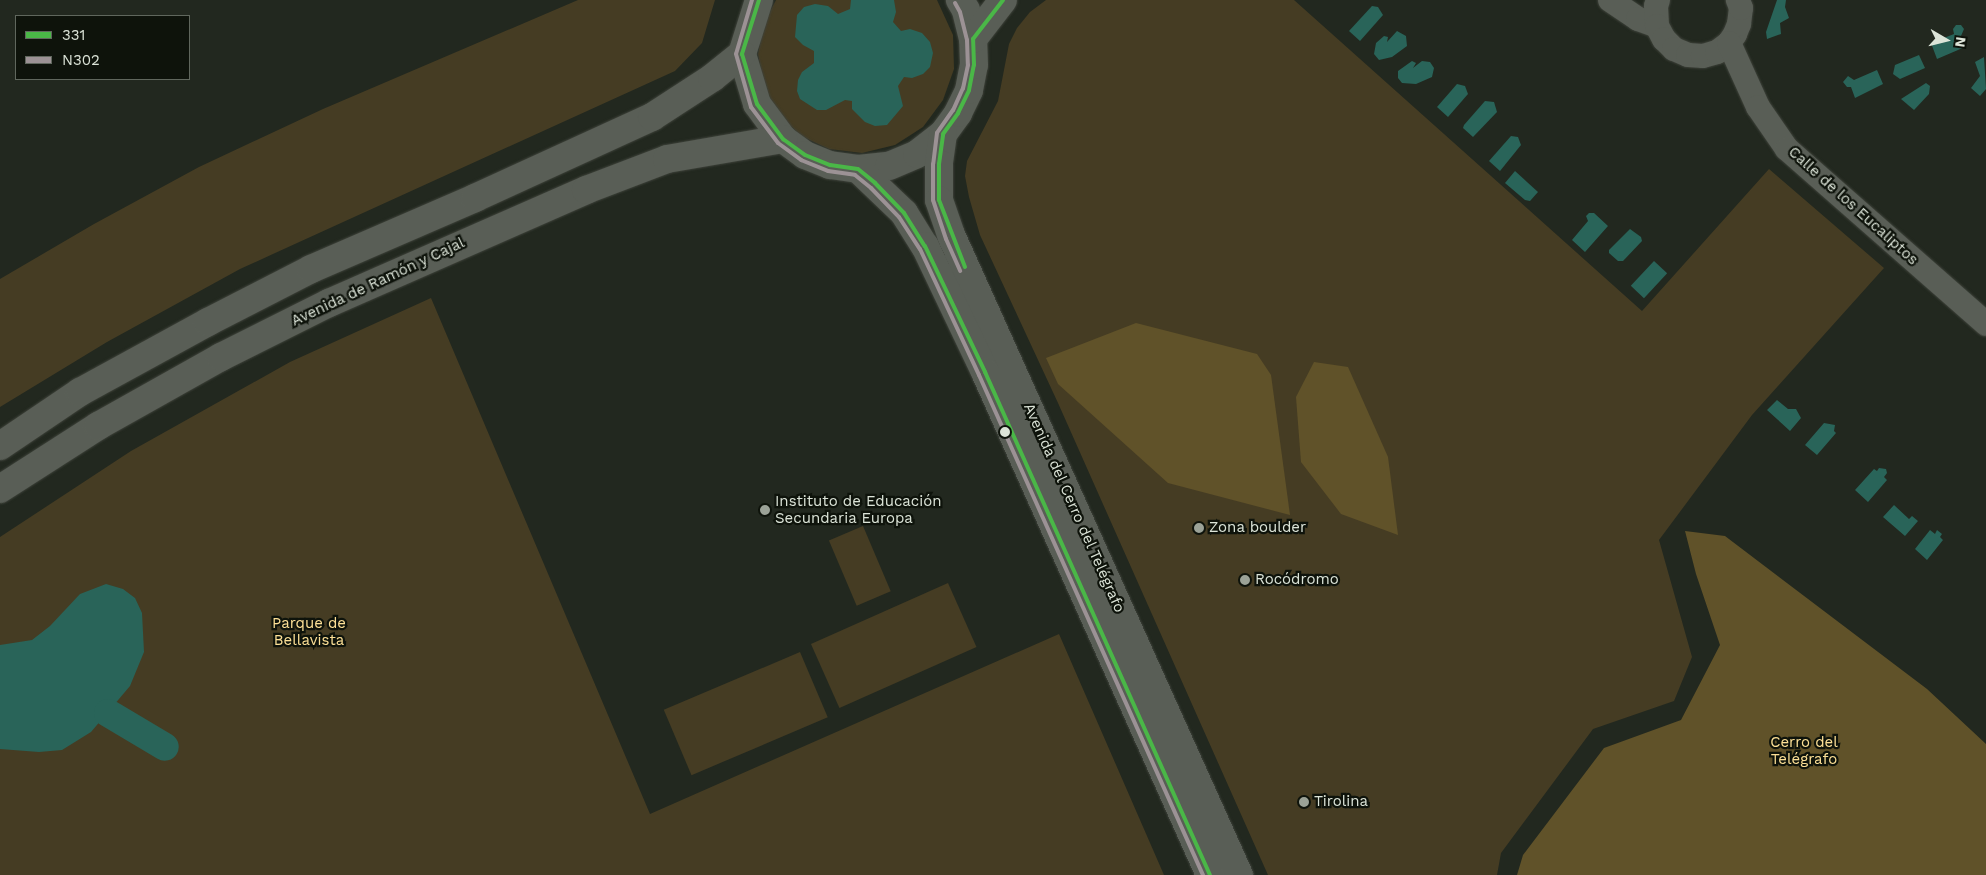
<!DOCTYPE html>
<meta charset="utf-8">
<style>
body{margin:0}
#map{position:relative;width:1986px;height:875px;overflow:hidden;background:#22281f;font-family:"Work Sans",sans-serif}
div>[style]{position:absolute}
.green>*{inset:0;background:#453c23;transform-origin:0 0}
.forest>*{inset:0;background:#605229}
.water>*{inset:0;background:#296459;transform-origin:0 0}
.canal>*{height:28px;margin:-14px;padding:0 14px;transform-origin:14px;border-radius:14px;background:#296459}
.roads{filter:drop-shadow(0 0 1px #3e423a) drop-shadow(0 0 1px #3e423a)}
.minor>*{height:24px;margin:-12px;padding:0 12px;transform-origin:12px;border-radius:12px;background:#595e56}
.tertiary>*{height:28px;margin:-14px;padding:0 14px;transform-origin:14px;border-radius:14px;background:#595e56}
.bus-1>*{height:4px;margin:-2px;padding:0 2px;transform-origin:2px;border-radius:2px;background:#4ab747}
.bus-2>*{height:4px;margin:-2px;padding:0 2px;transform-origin:2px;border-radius:2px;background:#9c9295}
.dots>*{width:14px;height:14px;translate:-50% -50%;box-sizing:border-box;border:2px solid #0e130b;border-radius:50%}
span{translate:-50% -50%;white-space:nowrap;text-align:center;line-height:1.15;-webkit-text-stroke:4.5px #0e130b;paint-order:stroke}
.street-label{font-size:15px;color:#dce4d8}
.poi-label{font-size:15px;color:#dce4d8}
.left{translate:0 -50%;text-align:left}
.park-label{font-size:15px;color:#fde096}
.legend{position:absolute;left:15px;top:15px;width:175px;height:65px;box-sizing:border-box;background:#0e130b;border:1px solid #60675d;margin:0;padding:6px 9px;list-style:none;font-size:15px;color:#dce4d8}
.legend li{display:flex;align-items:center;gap:10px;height:25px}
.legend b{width:25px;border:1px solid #60675d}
.north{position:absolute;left:1921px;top:15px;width:50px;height:50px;-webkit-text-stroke:4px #0e130b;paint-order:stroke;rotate:98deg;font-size:14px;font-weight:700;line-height:20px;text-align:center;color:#dce4d8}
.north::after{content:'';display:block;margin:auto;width:18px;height:22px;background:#dce4d8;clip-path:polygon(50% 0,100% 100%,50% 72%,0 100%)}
</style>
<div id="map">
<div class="green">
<i style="clip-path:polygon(578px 0,715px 0,702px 43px,675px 71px,240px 269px,107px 342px,0 407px,0 279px,94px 224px,199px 167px,323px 109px)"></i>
<i style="clip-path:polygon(776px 0,937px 0,953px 35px,954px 69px,943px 100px,923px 127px,895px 145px,862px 153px,829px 149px,801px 136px,778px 114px,764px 86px,758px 54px,764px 23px)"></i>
<i style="clip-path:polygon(1046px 0,1294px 0,1642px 311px,1769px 169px,1884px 268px,1752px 415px,1659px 540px,1692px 657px,1674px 701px,1593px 729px,1501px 853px,1497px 875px,1268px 875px,1058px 403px,980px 235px,969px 197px,965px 176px,967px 161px,998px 101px,1009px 44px,1017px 28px,1030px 12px)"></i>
<i style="clip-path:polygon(431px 298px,650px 814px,1059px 634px,1164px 875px,0 875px,0 537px,131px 451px,290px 362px)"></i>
<i style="left:863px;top:526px;width:71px;height:37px;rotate:67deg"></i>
<i style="left:948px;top:583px;width:70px;height:150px;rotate:66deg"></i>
<i style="left:800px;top:652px;width:71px;height:148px;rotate:67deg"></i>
</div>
<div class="forest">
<i style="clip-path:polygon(1136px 323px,1257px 354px,1271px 375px,1290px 515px,1168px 483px,1058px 384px,1046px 358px)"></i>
<i style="clip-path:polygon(1314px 362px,1348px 367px,1388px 457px,1398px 535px,1341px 514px,1301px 462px,1296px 397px)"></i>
<i style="clip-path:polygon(1685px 531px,1725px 536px,1927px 689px,1986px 744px,1986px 875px,1517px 875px,1523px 855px,1604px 748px,1681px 720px,1720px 645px,1696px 574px)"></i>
</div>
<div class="water">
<i style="clip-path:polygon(851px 0,894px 0,896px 12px,893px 22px,901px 31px,910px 29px,922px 33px,930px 42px,933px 53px,930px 67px,923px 74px,912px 78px,904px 77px,898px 86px,903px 106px,887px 125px,875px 126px,865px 122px,852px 109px,852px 101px,845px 100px,826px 110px,817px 110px,800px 99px,797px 91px,798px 80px,802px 72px,814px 63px,814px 51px,803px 45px,795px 37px,797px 15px,804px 7px,815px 4px,828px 6px,838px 14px,850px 9px)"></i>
<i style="clip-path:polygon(1777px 0,1786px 0,1785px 7px,1789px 18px,1780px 23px,1781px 34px,1767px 39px,1766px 32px)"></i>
<i style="clip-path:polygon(1372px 6px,1378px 7px,1383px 15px,1360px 41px,1349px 31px)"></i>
<i style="clip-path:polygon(1956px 25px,1961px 25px,1964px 29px,1961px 36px,1965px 47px,1937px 59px,1931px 43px,1954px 34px,1953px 29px)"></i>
<i style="clip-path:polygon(1397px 31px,1406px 36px,1407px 46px,1392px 57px,1379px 60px,1374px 54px,1376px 43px,1384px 36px,1388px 37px,1387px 42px)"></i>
<i style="clip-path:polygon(1919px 55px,1925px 68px,1900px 79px,1893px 74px,1895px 65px)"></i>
<i style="clip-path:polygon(1984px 57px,1986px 89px,1980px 96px,1971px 88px,1980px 76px,1975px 62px)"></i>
<i style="clip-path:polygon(1412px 61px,1416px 63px,1413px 68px,1422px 61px,1430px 62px,1434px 68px,1432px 77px,1416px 84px,1402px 83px,1398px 78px,1398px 71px)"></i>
<i style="clip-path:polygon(1877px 70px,1883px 84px,1855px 98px,1851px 87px,1847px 87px,1843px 82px,1848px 76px,1854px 80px)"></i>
<i style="clip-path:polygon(1926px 83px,1930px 86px,1929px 94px,1914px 110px,1901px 99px)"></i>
<i style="clip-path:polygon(1457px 84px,1465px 86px,1468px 94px,1448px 117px,1437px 107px)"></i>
<i style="clip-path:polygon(1485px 101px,1494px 102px,1497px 112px,1473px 137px,1463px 128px,1464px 125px)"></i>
<i style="clip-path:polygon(1511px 136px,1518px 137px,1521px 145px,1500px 171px,1489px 161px)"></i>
<i style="clip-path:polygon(1515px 171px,1538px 192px,1530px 201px,1525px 200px,1505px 183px)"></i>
<i style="clip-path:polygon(1589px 213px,1594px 213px,1608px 226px,1585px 252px,1572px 240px,1588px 221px,1586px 216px)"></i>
<i style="clip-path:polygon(1630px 229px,1641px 237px,1642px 241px,1623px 261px,1618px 261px,1609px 253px,1609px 250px)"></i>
<i style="left:1654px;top:261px;width:18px;height:34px;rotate:43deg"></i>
<i style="clip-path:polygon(1777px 400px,1788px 409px,1796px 409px,1801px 418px,1790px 431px,1767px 410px)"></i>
<i style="clip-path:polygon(1824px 423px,1835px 425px,1834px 431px,1836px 433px,1817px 455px,1805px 445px)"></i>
<i style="clip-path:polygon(1879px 468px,1886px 469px,1887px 473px,1884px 477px,1887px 480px,1868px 502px,1855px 490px,1874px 469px,1877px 471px)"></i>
<i style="clip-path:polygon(1894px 505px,1909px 519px,1912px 516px,1918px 521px,1905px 536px,1883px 517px)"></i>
<i style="clip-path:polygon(1930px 530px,1935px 534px,1937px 530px,1942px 534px,1940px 537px,1943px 540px,1927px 560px,1915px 549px)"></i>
<i style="clip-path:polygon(106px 584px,123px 589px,135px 598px,142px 613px,144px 652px,130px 686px,91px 732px,62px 750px,39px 752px,0 749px,0 645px,32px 640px,50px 626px,80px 594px)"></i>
</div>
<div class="canal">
<i style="left:108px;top:713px;width:66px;rotate:30.8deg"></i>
</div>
<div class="roads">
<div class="minor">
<i style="left:1610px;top:0;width:34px;rotate:34deg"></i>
<i style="left:1638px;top:19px;width:20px;rotate:20deg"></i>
<i style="left:1658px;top:0;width:6px;rotate:108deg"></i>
<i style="left:1656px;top:6px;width:20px;rotate:87deg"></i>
<i style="left:1657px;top:26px;width:15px;rotate:62deg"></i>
<i style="left:1664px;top:39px;width:14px;rotate:45deg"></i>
<i style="left:1674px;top:49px;width:15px;rotate:23deg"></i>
<i style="left:1688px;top:55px;width:15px;rotate:4deg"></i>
<i style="left:1703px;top:56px;width:15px;rotate:-16deg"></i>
<i style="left:1717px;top:52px;width:15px;rotate:-37deg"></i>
<i style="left:1729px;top:43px;width:11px;rotate:-56deg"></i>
<i style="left:1735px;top:34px;width:11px;rotate:-68deg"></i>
<i style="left:1739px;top:24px;width:16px;rotate:-83deg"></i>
<i style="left:1741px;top:8px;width:9px;rotate:-111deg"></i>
<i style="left:1729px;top:43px;width:70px;rotate:65.6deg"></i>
<i style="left:1758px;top:107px;width:51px;rotate:55.4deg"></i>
<i style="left:1787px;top:149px;width:265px;rotate:41.3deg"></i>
</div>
<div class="tertiary">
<i style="left:759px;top:0;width:57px;rotate:107.5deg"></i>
<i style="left:742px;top:54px;width:52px;rotate:73.3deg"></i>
<i style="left:757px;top:104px;width:44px;rotate:53.4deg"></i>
<i style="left:783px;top:139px;width:27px;rotate:36deg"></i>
<i style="left:805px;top:155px;width:27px;rotate:22deg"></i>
<i style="left:830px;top:165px;width:28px;rotate:8deg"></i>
<i style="left:858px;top:169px;width:31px;rotate:-6deg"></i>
<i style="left:889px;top:166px;width:30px;rotate:-23deg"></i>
<i style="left:917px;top:154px;width:33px;rotate:-38deg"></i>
<i style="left:943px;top:134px;width:26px;rotate:-54deg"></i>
<i style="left:958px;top:113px;width:25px;rotate:-64deg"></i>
<i style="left:969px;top:90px;width:25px;rotate:-79deg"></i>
<i style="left:974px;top:65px;width:26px;rotate:-92deg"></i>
<i style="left:973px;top:39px;width:30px;rotate:-104deg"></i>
<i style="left:966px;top:10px;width:12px;rotate:-121deg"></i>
<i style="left:973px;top:39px;width:49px;rotate:-52.4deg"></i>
<i style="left:943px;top:134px;width:30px;rotate:98deg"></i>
<i style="left:939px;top:164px;width:36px;rotate:90deg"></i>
<i style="left:939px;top:200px;width:39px;rotate:71deg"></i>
<i style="left:952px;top:237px;width:700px;rotate:65.78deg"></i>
<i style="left:858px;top:169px;width:64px;rotate:43.7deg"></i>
<i style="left:904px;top:213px;width:39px;rotate:58deg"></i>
<i style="left:925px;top:246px;width:140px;rotate:64.5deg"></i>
<i style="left:985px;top:372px;width:551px;rotate:65.9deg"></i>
<i style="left:0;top:446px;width:97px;rotate:-34deg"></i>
<i style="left:80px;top:392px;width:146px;rotate:-28.7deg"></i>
<i style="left:208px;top:322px;width:116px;rotate:-27.2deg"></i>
<i style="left:311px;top:269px;width:179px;rotate:-23.4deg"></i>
<i style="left:475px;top:198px;width:195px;rotate:-24.6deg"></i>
<i style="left:652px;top:117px;width:72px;rotate:-33deg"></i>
<i style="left:712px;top:78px;width:38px;rotate:-39deg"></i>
<i style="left:0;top:489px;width:117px;rotate:-32.7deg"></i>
<i style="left:98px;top:426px;width:141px;rotate:-29.3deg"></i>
<i style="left:221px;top:357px;width:121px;rotate:-26.6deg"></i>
<i style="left:329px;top:303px;width:281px;rotate:-23.7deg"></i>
<i style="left:586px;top:190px;width:87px;rotate:-20.9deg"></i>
<i style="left:667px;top:159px;width:118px;rotate:-9.8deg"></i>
</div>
</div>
<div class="bus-1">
<i style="left:759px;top:0;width:57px;rotate:107.5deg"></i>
<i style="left:742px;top:54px;width:52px;rotate:73.3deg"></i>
<i style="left:757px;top:104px;width:44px;rotate:53.4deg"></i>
<i style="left:783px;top:139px;width:27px;rotate:36deg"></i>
<i style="left:805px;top:155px;width:27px;rotate:22deg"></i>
<i style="left:830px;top:165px;width:28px;rotate:8deg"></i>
<i style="left:858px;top:169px;width:22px;rotate:39deg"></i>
<i style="left:875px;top:183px;width:42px;rotate:46deg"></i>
<i style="left:904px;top:213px;width:39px;rotate:58deg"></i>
<i style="left:925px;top:246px;width:140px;rotate:64.5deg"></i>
<i style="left:985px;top:372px;width:551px;rotate:65.9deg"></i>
<i style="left:965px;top:267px;width:72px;rotate:-111.2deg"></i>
<i style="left:939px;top:200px;width:36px;rotate:-90deg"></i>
<i style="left:939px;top:164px;width:30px;rotate:-82deg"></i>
<i style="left:943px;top:134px;width:26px;rotate:-54deg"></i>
<i style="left:958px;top:113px;width:25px;rotate:-64deg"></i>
<i style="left:969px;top:90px;width:25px;rotate:-79deg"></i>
<i style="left:974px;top:65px;width:26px;rotate:-92deg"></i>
<i style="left:973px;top:39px;width:49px;rotate:-52.4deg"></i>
</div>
<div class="bus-2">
<i style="left:752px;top:0;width:56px;rotate:106.5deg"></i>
<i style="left:736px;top:54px;width:55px;rotate:74.2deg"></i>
<i style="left:751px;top:107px;width:45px;rotate:53.1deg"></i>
<i style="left:778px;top:143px;width:29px;rotate:36deg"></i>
<i style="left:801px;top:160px;width:29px;rotate:22deg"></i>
<i style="left:828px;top:171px;width:27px;rotate:8deg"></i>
<i style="left:855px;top:175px;width:21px;rotate:39deg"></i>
<i style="left:871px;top:188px;width:40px;rotate:46deg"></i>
<i style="left:899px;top:217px;width:38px;rotate:57deg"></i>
<i style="left:920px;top:249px;width:139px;rotate:64.9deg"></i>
<i style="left:979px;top:375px;width:548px;rotate:65.87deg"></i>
<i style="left:955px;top:3px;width:10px;rotate:61deg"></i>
<i style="left:960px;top:12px;width:29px;rotate:76deg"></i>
<i style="left:967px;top:40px;width:25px;rotate:88deg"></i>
<i style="left:968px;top:65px;width:24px;rotate:102deg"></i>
<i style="left:963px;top:88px;width:24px;rotate:114deg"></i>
<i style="left:953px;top:110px;width:28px;rotate:125deg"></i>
<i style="left:937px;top:133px;width:31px;rotate:97deg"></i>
<i style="left:933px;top:164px;width:36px;rotate:90deg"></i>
<i style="left:933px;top:200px;width:41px;rotate:71.6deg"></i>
<i style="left:946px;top:239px;width:35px;rotate:66deg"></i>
</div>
<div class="dots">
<i style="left:1005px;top:432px;background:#dce4d8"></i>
<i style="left:765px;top:510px;background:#9ba297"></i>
<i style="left:1199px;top:528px;background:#9ba297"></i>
<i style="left:1245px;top:580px;background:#9ba297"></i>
<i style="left:1304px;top:802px;background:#9ba297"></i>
</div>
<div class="street-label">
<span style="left:1853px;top:206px;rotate:42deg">Calle de los Eucaliptos</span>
<span style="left:378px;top:282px;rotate:-25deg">Avenida de Ramón y Cajal</span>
<span style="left:1074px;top:508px;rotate:66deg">Avenida del Cerro del Telégrafo</span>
</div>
<div class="poi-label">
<span class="left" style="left:775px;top:510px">Instituto de Educación<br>Secundaria Europa</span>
<span class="left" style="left:1209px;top:528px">Zona boulder</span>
<span class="left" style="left:1255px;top:580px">Rocódromo</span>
<span class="left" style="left:1314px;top:802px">Tirolina</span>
</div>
<div class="park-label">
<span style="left:309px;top:632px">Parque de<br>Bellavista</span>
<span style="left:1804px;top:751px">Cerro del<br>Telégrafo</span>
</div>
<ul class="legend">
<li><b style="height:6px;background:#4ab747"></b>331</li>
<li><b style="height:6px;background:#9c9295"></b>N302</li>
</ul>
<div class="north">N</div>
</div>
